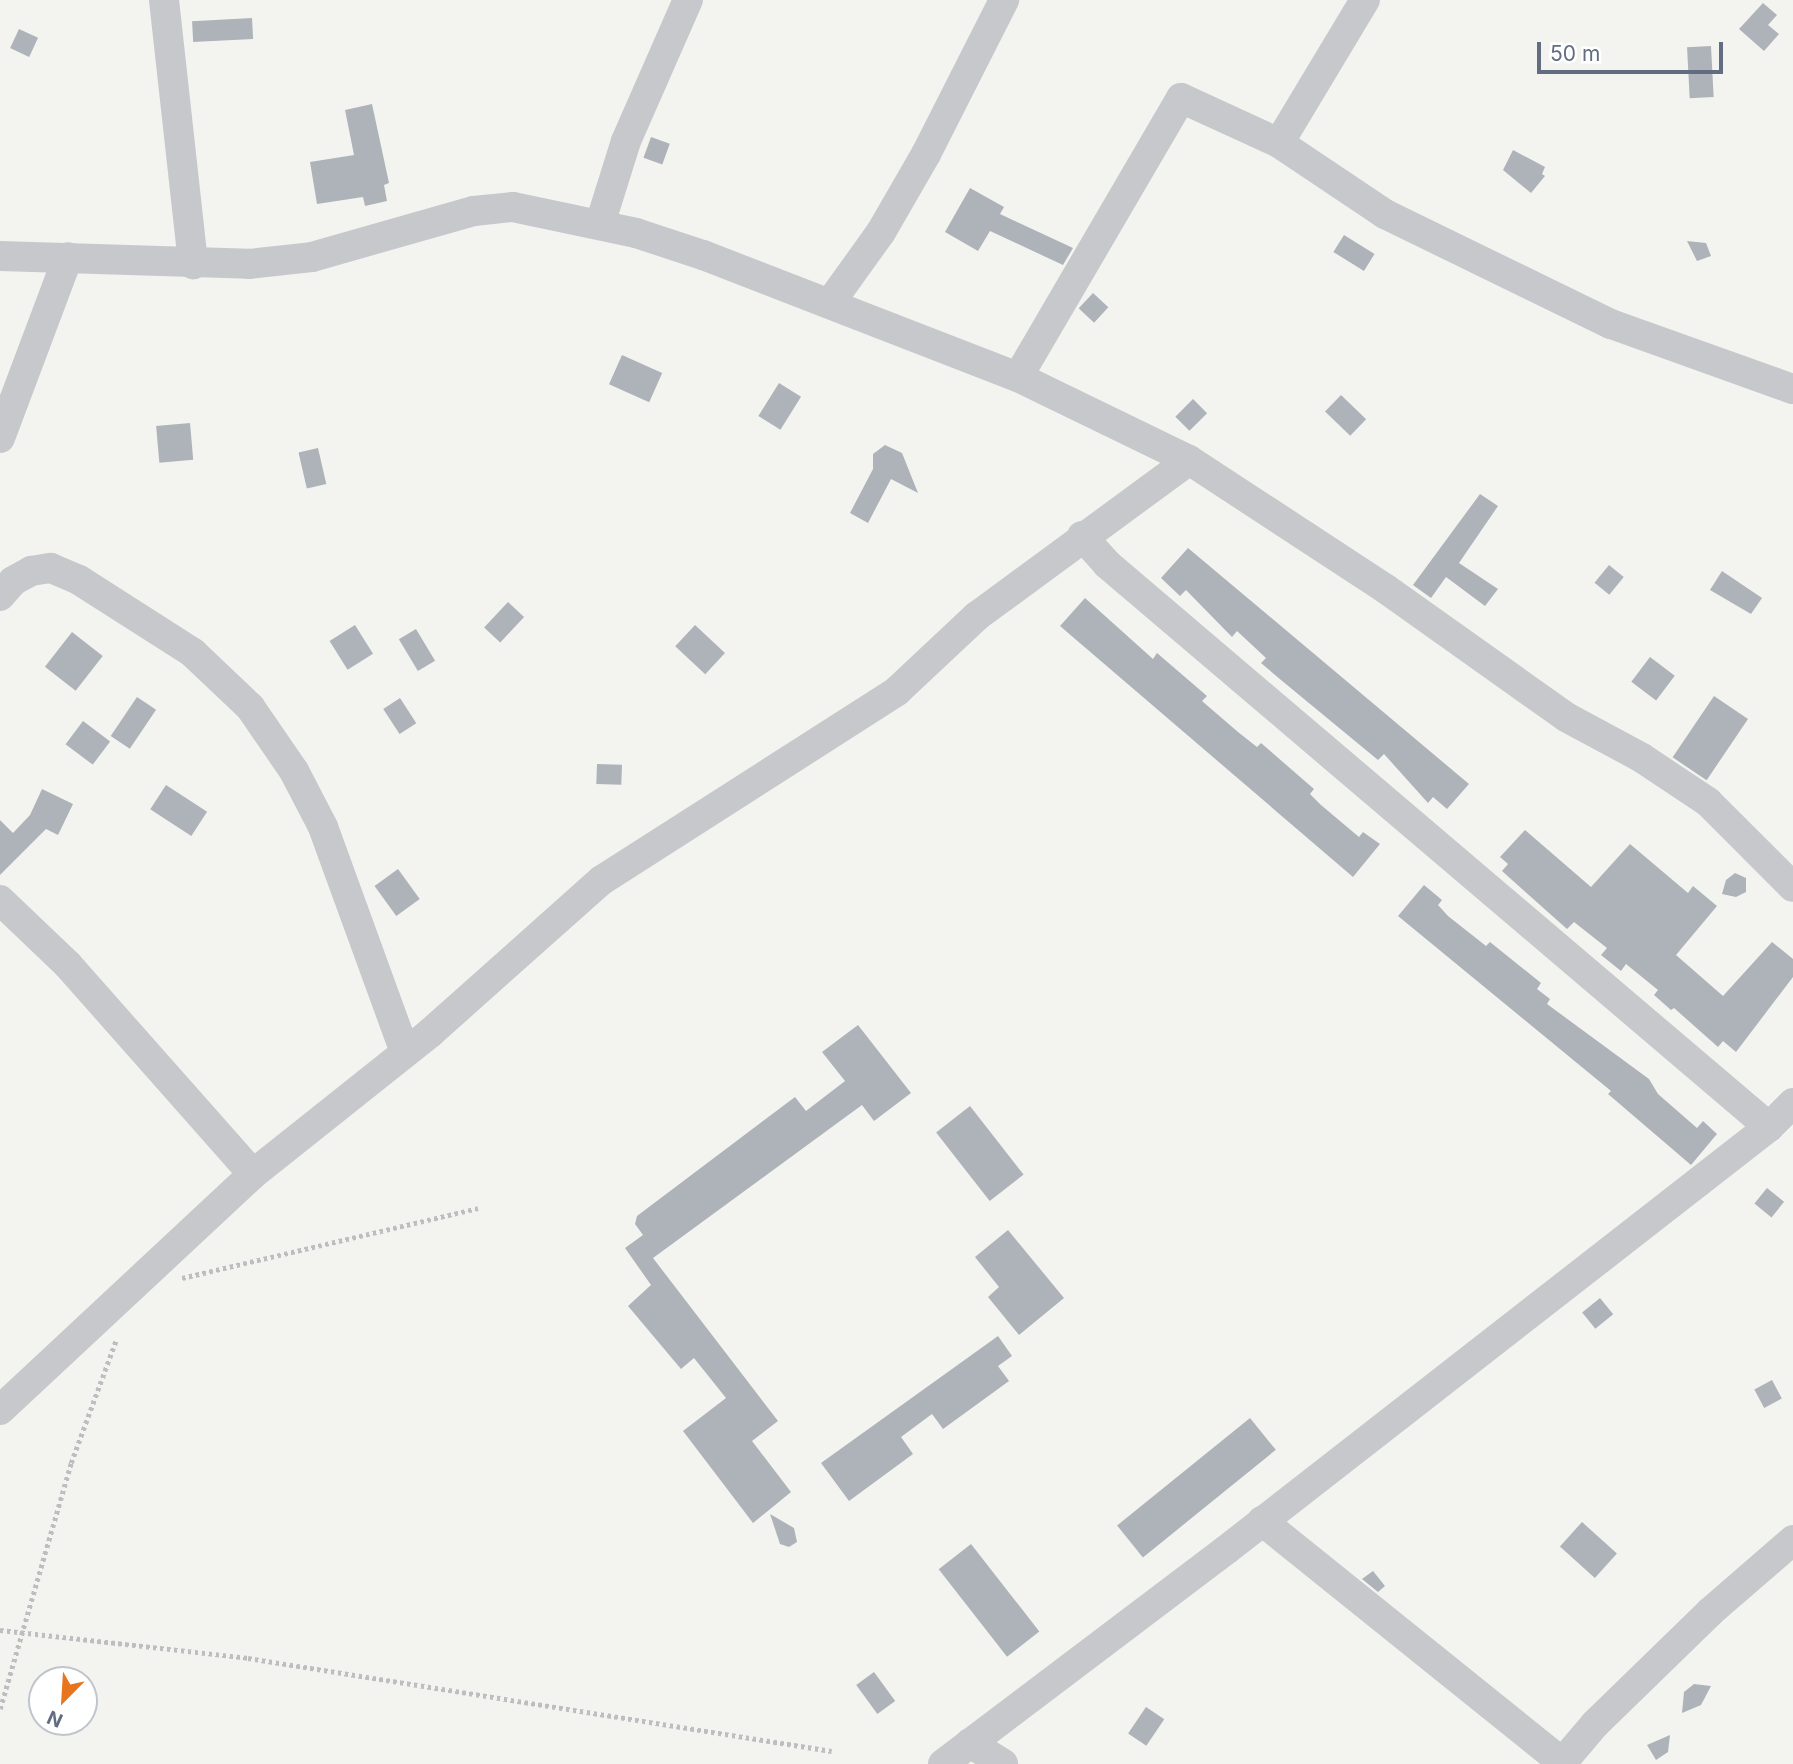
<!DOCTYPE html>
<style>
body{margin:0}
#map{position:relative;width:1793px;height:1764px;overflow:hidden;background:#f3f4ef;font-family:Inter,sans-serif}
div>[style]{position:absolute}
.building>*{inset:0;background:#aeb3b9;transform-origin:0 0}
.path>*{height:4.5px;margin-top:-2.25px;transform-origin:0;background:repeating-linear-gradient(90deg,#bdbec0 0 3.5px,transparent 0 7px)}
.street>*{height:30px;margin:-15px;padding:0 15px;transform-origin:15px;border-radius:15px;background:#c6c8cc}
span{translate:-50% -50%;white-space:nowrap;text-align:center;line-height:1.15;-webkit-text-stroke:7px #fff;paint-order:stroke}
.north{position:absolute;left:28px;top:1666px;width:70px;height:70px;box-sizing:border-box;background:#fff;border:2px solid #c0c5cd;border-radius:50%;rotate:204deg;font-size:19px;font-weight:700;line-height:28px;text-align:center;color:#626d81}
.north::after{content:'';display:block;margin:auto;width:24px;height:32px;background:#e7751d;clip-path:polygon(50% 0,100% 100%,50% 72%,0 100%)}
.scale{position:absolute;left:1537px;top:42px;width:186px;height:32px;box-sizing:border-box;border:4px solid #626d81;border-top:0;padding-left:9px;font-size:21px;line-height:24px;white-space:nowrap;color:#626d81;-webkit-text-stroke:5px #fff;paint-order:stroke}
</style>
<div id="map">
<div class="building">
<i style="clip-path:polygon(1763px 3px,1777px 15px,1768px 25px,1779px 34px,1764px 51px,1739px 29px)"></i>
<i style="left:252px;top:18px;width:21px;height:60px;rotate:87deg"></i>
<i style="left:19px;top:29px;width:21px;height:21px;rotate:25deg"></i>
<i style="left:1711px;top:46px;width:51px;height:24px;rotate:87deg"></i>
<i style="clip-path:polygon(372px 104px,389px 183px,384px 185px,387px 201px,365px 206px,363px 197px,317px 204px,310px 162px,354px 155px,345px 110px)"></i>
<i style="left:651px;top:137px;width:20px;height:22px;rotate:20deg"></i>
<i style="clip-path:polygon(1513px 150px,1545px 167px,1542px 174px,1545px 176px,1531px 193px,1503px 170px)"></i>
<i style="clip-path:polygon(970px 188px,1004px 207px,1000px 214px,1073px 248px,1063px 265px,990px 231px,978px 251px,945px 232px)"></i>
<i style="left:1344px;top:235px;width:36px;height:20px;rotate:32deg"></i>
<i style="clip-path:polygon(1687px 241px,1706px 243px,1711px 256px,1697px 261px)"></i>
<i style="left:1093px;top:293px;width:21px;height:21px;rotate:43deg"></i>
<i style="left:622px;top:355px;width:44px;height:32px;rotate:24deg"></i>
<i style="left:779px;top:383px;width:26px;height:39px;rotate:32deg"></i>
<i style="left:1341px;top:395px;width:35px;height:23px;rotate:44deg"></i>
<i style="left:1193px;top:399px;width:20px;height:25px;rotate:45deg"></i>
<i style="left:190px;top:423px;width:37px;height:34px;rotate:85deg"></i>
<i style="clip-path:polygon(885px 445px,902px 453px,918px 493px,891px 479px,868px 523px,850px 513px,873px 469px,873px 454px)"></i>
<i style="left:318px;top:448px;width:37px;height:20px;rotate:77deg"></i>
<i style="clip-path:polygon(1480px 494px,1498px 506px,1459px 563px,1498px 589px,1485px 606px,1446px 577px,1431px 598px,1413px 585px)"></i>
<i style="clip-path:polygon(1188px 548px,1469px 784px,1447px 809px,1433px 797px,1428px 803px,1384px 754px,1378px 760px,1281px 680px,1261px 663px,1266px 658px,1237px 631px,1232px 637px,1186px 590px,1180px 596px,1161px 578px)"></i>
<i style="left:1609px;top:565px;width:19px;height:23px;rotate:39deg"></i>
<i style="clip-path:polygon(1722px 571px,1762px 598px,1751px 614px,1710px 590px)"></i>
<i style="clip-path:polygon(1085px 598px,1153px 659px,1157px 653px,1207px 696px,1202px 701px,1238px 732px,1257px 747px,1261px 743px,1314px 789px,1310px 794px,1321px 805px,1359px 837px,1363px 832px,1380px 844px,1353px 877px,1060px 626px)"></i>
<i style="left:508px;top:602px;width:22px;height:35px;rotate:43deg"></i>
<i style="left:355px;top:625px;width:34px;height:30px;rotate:58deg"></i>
<i style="left:695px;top:625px;width:41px;height:29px;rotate:43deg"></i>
<i style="left:416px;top:629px;width:37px;height:20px;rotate:59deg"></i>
<i style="left:72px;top:632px;width:39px;height:44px;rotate:38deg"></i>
<i style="left:1650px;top:657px;width:31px;height:31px;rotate:37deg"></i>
<i style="left:1714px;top:696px;width:41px;height:74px;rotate:34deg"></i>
<i style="left:137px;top:697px;width:23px;height:47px;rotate:34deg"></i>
<i style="left:400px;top:698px;width:30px;height:20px;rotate:57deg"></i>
<i style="left:83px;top:721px;width:34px;height:29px;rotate:37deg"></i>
<i style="left:597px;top:764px;width:25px;height:20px;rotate:2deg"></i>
<i style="left:166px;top:785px;width:49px;height:29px;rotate:33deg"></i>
<i style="clip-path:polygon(42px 789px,73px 804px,58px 835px,46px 829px,0 875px,0 820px,13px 833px,30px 815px)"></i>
<i style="clip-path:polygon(1525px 830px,1591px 887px,1630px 844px,1688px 893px,1693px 886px,1717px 906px,1676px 955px,1723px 996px,1772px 942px,1793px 959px,1793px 977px,1736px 1052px,1723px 1041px,1718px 1047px,1674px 1008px,1671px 1010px,1654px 995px,1658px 990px,1626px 964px,1621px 971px,1601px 955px,1607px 948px,1574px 922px,1567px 929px,1502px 871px,1508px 864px,1500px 857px)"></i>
<i style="left:398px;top:869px;width:37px;height:29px;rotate:54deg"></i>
<i style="clip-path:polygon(1735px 873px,1746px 878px,1746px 892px,1736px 897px,1722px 894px,1726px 880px)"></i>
<i style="clip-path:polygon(1424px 885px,1442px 900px,1438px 905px,1448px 916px,1486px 946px,1490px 942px,1541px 983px,1537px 989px,1550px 999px,1547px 1004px,1649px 1079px,1658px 1094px,1697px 1128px,1703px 1121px,1717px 1134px,1691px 1165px,1608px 1094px,1611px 1091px,1398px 916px)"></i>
<i style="clip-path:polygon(858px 1025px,911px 1093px,874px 1121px,862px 1105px,653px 1258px,778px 1421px,752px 1441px,791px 1492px,753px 1523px,683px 1431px,726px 1398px,694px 1358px,681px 1369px,628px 1306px,651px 1285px,625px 1248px,643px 1235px,635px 1224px,637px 1216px,795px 1097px,806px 1111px,845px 1081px,822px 1052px)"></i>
<i style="left:970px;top:1106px;width:87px;height:43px;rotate:52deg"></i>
<i style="left:1767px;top:1188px;width:22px;height:20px;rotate:39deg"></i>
<i style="clip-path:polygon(1008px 1230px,1064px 1298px,1019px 1335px,988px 1297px,999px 1287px,975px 1257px)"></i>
<i style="left:1600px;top:1298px;width:21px;height:23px;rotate:51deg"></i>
<i style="clip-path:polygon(998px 1336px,1012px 1356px,998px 1366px,1009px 1381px,943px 1429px,932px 1414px,901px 1437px,913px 1454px,849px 1501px,821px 1463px)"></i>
<i style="left:1772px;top:1380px;width:21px;height:20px;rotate:62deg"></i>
<i style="left:1250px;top:1418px;width:41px;height:171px;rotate:51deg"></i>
<i style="clip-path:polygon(770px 1514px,794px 1528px,797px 1542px,789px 1547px,780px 1544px)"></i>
<i style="left:1582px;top:1522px;width:47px;height:33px;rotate:42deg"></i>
<i style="left:971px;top:1544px;width:111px;height:41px;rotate:52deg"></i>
<i style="clip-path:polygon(1373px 1571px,1385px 1586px,1378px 1592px,1362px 1579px)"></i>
<i style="left:874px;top:1672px;width:36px;height:22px;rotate:54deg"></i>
<i style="clip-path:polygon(1694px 1684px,1711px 1686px,1701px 1705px,1682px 1713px,1684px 1692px)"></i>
<i style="left:1146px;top:1707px;width:22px;height:32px;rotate:34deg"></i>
<i style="clip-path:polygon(1670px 1735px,1668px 1752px,1656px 1760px,1647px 1745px)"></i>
</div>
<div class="path">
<i style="left:182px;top:1278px;width:304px;rotate:-13.3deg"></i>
<i style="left:0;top:1630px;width:250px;rotate:6.4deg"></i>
<i style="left:248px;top:1658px;width:591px;rotate:9.05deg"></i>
<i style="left:0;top:1709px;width:256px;rotate:-73.9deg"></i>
<i style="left:71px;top:1463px;width:131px;rotate:-69.9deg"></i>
</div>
<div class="street">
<i style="left:164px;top:0;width:266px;rotate:83.7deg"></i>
<i style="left:1279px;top:143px;width:167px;rotate:-59deg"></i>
<i style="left:600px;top:224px;width:87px;rotate:-72.6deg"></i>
<i style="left:626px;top:141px;width:154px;rotate:-66.3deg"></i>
<i style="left:0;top:256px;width:249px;rotate:1.8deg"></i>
<i style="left:249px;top:264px;width:63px;rotate:-6.3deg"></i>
<i style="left:312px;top:257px;width:168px;rotate:-15.9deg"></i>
<i style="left:474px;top:211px;width:39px;rotate:-6deg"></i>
<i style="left:513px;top:207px;width:126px;rotate:11.9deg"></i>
<i style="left:636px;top:233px;width:71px;rotate:18.2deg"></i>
<i style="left:703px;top:255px;width:338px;rotate:21.2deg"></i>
<i style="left:1018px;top:377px;width:190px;rotate:25.9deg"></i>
<i style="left:1189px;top:460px;width:235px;rotate:33.2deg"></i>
<i style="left:1386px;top:589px;width:221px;rotate:35.4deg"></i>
<i style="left:1566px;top:717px;width:86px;rotate:28.3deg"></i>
<i style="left:1642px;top:758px;width:79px;rotate:33.7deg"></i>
<i style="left:1708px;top:802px;width:120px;rotate:45deg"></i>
<i style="left:830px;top:303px;width:87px;rotate:-54.3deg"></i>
<i style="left:881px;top:232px;width:90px;rotate:-60deg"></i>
<i style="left:926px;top:154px;width:173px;rotate:-63.1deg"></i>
<i style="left:1018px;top:377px;width:323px;rotate:-59.7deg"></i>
<i style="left:1181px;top:98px;width:108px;rotate:24.7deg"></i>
<i style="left:1279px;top:143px;width:128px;rotate:33.8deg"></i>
<i style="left:1385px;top:214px;width:251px;rotate:26deg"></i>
<i style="left:1611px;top:324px;width:193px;rotate:19.7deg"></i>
<i style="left:0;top:438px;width:193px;rotate:-69.4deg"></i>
<i style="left:1082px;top:536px;width:38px;rotate:48deg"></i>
<i style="left:1107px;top:564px;width:869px;rotate:40.38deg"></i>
<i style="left:0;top:596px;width:20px;rotate:-49deg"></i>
<i style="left:13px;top:581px;width:21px;rotate:-29deg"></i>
<i style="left:31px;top:571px;width:20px;rotate:-9deg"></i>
<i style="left:51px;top:568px;width:30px;rotate:23deg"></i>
<i style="left:79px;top:580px;width:135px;rotate:32.6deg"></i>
<i style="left:193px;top:653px;width:79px;rotate:43.5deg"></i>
<i style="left:250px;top:707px;width:78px;rotate:55.5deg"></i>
<i style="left:294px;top:771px;width:63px;rotate:62.6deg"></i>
<i style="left:323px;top:827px;width:239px;rotate:70deg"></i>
<i style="left:0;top:900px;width:94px;rotate:43.7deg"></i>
<i style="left:68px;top:965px;width:279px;rotate:48.5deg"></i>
<i style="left:0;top:1410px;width:346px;rotate:-43deg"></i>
<i style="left:253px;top:1174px;width:226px;rotate:-38.5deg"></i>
<i style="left:430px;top:1033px;width:230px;rotate:-41.7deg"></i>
<i style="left:602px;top:880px;width:350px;rotate:-32.6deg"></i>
<i style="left:897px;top:691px;width:110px;rotate:-43.2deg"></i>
<i style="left:977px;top:616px;width:263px;rotate:-36.3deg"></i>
<i style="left:1262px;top:1521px;width:388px;rotate:38.8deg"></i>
<i style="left:970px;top:1743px;width:39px;rotate:32deg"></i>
<i style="left:943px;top:1764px;width:355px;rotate:-37.1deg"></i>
<i style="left:1226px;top:1550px;width:688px;rotate:-37.92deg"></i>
<i style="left:1769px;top:1127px;width:34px;rotate:-45deg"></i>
<i style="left:1561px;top:1764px;width:52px;rotate:-49.6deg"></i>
<i style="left:1595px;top:1724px;width:161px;rotate:-44.2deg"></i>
<i style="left:1710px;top:1612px;width:110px;rotate:-40.9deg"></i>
</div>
<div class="north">N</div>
<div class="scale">50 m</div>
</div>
